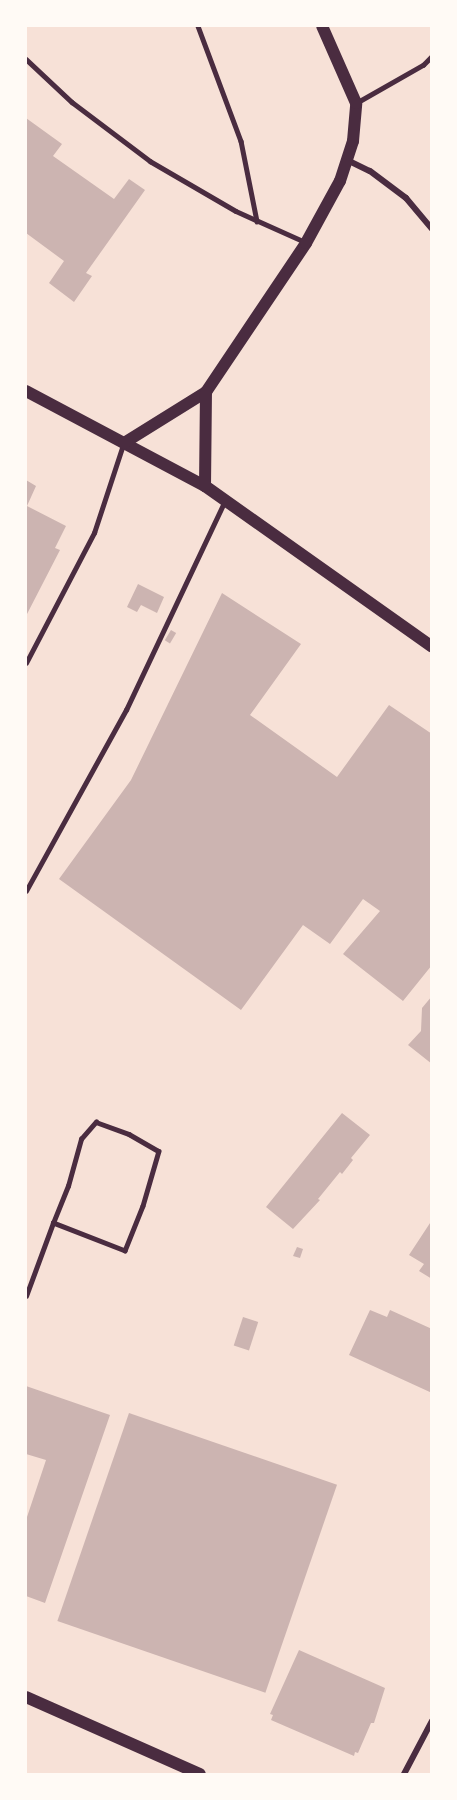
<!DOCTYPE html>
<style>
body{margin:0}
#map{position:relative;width:457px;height:1800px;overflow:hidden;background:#f7e1d7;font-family:Poppins,sans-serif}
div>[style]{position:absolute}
.building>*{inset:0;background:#ccb4b1;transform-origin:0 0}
.service>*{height:4.5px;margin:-2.25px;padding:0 2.25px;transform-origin:2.25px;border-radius:2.25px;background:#4a2c40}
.minor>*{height:6px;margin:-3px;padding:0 3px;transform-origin:3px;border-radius:3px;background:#4a2c40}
.secondary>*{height:12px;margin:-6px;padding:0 6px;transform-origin:6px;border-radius:6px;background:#4a2c40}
span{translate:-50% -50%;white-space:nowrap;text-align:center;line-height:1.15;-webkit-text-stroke:4.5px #fffaf5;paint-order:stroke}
.frame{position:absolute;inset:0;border:27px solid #fffaf5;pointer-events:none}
</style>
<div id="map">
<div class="building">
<i style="clip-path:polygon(26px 118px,62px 144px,53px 156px,114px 199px,129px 179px,145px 190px,86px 273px,92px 276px,74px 302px,49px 283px,64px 261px,26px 233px)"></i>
<i style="clip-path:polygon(26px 480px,36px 486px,27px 506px,66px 526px,55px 548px,60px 550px,26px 616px)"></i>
<i style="clip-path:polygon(138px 584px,164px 597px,157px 613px,141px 605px,137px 612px,127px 607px)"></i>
<i style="clip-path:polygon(222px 593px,301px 644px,250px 715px,337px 777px,389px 705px,432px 734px,432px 965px,403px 1001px,343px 954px,380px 911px,363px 899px,330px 944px,303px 925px,241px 1010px,59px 879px,131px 780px)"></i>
<i style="left:171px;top:630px;width:6px;height:12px;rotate:31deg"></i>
<i style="clip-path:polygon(432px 996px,432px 1064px,408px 1045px,421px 1031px,422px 1008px)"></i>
<i style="clip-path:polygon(342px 1113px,370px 1135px,351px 1158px,353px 1160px,342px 1174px,340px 1172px,318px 1199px,320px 1200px,293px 1229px,266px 1207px)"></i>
<i style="clip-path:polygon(432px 1220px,432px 1279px,419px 1271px,424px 1264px,409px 1255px)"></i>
<i style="clip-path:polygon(297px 1247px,303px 1249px,300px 1258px,293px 1256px)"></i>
<i style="clip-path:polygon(370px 1310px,387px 1317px,390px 1310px,432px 1329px,432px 1393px,349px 1355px)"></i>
<i style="left:243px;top:1317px;width:16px;height:30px;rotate:18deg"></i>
<i style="clip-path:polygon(26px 1386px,110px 1415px,45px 1603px,26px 1596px,26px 1520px,46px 1460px,26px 1454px)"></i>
<i style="left:129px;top:1413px;width:220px;height:220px;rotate:19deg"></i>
<i style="clip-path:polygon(299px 1650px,385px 1688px,374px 1723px,371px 1723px,358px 1753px,355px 1752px,354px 1756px,271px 1720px,273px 1715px,270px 1714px)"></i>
</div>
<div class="service">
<i style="left:198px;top:26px;width:123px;rotate:69.5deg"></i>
<i style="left:241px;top:141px;width:82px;rotate:78.7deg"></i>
<i style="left:26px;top:59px;width:63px;rotate:43.1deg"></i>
<i style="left:72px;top:102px;width:98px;rotate:37.1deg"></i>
<i style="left:150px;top:161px;width:99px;rotate:30.2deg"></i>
<i style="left:236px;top:211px;width:76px;rotate:24.2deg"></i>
<i style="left:356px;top:103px;width:77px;rotate:-29.6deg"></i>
<i style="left:423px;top:65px;width:13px;rotate:-45deg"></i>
<i style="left:26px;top:663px;width:147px;rotate:-62.4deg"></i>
<i style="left:94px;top:533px;width:93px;rotate:-71.8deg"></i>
<i style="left:26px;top:891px;width:207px;rotate:-61.1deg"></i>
<i style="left:126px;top:710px;width:229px;rotate:-64.7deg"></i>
<i style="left:26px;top:1296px;width:78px;rotate:-69.7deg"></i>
<i style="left:53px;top:1223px;width:40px;rotate:-68deg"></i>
<i style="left:68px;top:1186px;width:49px;rotate:-74.5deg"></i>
<i style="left:81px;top:1139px;width:23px;rotate:-49deg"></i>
<i style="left:96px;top:1122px;width:35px;rotate:20deg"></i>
<i style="left:129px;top:1134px;width:34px;rotate:30deg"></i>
<i style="left:159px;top:1151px;width:57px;rotate:106.2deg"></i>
<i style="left:143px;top:1206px;width:48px;rotate:111.8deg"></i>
<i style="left:125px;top:1251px;width:77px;rotate:-158.7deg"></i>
</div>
<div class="minor">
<i style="left:347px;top:160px;width:25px;rotate:26deg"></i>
<i style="left:370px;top:171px;width:45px;rotate:36.9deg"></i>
<i style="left:406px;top:198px;width:40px;rotate:50deg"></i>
<i style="left:404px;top:1774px;width:60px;rotate:-62.2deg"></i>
</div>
<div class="secondary">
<i style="left:26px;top:391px;width:203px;rotate:28deg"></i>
<i style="left:205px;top:486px;width:278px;rotate:35.3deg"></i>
<i style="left:124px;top:443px;width:97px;rotate:-31.9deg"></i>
<i style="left:206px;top:392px;width:179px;rotate:-56.1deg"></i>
<i style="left:306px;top:243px;width:71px;rotate:-61.3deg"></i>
<i style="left:340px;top:181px;width:42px;rotate:-72deg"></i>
<i style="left:353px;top:141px;width:38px;rotate:-85deg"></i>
<i style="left:356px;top:103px;width:84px;rotate:-113.8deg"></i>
<i style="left:205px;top:486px;width:94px;rotate:-89.4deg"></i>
<i style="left:26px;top:1697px;width:190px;rotate:23.9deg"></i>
</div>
<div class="frame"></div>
</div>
